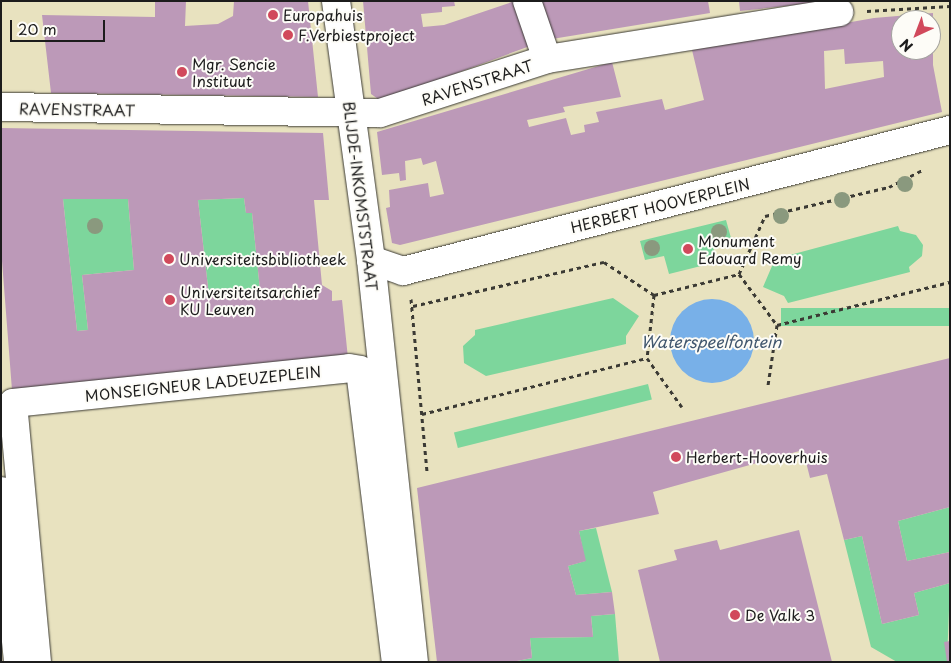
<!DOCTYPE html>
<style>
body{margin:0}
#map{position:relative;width:951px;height:663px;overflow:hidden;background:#e8e2bf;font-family:"Playpen Sans",sans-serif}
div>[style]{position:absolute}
.green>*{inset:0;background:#7dd69c;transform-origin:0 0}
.water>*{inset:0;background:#78b0e8}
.round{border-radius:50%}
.building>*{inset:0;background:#bc99b8}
.path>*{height:3px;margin-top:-1.5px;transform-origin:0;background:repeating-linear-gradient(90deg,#3b3a34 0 4px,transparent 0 8px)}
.roads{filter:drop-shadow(0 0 1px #3b3a34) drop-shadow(0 0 1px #3b3a34)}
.pedestrian>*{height:28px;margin:-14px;padding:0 14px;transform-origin:14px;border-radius:14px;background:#fff}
.minor>*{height:28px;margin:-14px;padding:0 14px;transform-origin:14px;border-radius:14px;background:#fff}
.tertiary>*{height:28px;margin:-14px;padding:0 14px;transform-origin:14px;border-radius:14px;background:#fff}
.trees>*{width:16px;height:16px;margin:-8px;border-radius:50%;background:#8a997e}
.dots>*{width:14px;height:14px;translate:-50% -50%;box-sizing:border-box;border:2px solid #fdfcf7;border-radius:50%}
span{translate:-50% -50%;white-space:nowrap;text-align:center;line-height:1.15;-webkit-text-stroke:4px #fdfcf7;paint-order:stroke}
.poi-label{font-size:15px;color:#1c1c1c}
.left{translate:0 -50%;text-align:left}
.street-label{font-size:15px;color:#1c1c1c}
.water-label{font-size:16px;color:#41576e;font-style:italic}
.frame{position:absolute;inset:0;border:2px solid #1c1c1c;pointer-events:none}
.north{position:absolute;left:891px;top:10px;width:50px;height:50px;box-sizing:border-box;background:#fdfcf7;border:1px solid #a3a29f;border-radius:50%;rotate:223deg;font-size:14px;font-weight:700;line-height:20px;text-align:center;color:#1c1c1c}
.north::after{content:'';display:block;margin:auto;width:18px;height:22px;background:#d1495b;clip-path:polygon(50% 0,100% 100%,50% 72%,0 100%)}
.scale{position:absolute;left:10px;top:20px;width:95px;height:22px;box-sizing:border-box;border:2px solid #1c1c1c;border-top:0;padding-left:6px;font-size:15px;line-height:18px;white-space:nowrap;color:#1c1c1c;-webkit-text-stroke:4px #fdfcf7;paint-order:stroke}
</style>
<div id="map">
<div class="green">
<i style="clip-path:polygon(244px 198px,246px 213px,252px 213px,260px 290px,209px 296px,198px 200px)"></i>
<i style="clip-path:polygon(63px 199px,128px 199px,134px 270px,82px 275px,88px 330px,77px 331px)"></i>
<i style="clip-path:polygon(726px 220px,731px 238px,712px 243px,717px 262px,669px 274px,664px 256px,645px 260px,640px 241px)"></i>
<i style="clip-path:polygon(898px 226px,900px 231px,916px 235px,923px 245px,922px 256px,909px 267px,910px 272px,788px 303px,784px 296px,763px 287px,775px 259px)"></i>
<i style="clip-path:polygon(613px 298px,639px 316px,626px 336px,626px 344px,486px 376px,464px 363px,463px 346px,475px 335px,475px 330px)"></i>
<i style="left:950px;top:308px;width:18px;height:169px;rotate:90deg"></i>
<i style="left:648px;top:384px;width:16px;height:200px;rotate:76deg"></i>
<i style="clip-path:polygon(950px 507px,950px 552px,907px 561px,898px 521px)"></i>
<i style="clip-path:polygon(596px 528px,612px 592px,576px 595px,568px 566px,585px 561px,579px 531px)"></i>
<i style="clip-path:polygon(862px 536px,882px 624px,919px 615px,914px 593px,950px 583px,947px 662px,897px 662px,871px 647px,844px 540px)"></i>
<i style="clip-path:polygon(615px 614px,619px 662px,512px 662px,532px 658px,530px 638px,593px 637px,591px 616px)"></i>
</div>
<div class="water">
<i class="round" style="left:670px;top:299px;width:84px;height:84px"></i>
</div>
<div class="building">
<i style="clip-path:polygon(155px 1px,186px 1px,185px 26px,218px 24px,233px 16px,234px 1px,308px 1px,318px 97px,51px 93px,42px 15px,155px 17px)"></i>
<i style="clip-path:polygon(363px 1px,454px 1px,455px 6px,442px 7px,442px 12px,421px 14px,423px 27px,444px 25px,515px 1px,530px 46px,381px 101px,371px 94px)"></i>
<i style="clip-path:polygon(539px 1px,708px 1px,710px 13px,552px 39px)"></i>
<i style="clip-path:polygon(739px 1px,832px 1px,740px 11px)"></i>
<i style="clip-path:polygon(evenodd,933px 13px,933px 65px,942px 112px,400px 245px,392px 243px,386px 208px,390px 207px,389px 190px,428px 183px,430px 197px,444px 194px,436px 161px,423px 165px,421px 158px,405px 161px,406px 180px,400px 181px,399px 173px,382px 175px,377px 132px,612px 62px,621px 97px,563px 107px,565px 112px,527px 120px,529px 127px,566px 118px,571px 135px,585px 132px,584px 125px,599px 122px,596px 112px,662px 99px,665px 110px,704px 100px,692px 50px,874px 18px,933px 13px,901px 20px,931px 20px,931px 50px,901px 50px,901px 20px,933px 13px,844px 49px,845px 64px,883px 61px,884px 77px,825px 89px,824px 51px,844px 49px)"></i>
<i style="clip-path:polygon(evenodd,1px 128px,323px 133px,329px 200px,314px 200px,322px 285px,332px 291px,332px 301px,342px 300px,349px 368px,13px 403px,1px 248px,1px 128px,244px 198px,246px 213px,252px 213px,260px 290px,209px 296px,198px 200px,244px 198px,1px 128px,63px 199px,128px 199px,134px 270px,82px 275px,88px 330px,77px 331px,63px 199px)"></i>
<i style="clip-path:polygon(950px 358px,950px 507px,898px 521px,907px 561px,950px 552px,950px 583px,914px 593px,919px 615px,882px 624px,862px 536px,844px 540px,827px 474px,810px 478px,803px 450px,653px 492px,659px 514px,579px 531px,586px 561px,568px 566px,576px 595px,612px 592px,615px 614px,591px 616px,593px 637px,530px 638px,532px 658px,512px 662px,437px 662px,417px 488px)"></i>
<i style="clip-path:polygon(799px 530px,832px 662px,660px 662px,638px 570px,677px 560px,674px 550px,717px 540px,720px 550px)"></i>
<i style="clip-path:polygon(950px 641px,950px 662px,947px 662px,944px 642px)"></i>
</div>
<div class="path">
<i style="left:867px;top:11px;width:83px;rotate:-3.4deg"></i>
<i style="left:739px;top:274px;width:64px;rotate:53.3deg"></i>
<i style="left:777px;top:325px;width:61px;rotate:98.5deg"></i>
<i style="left:654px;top:295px;width:63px;rotate:96.3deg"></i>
<i style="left:647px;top:358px;width:60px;rotate:54.5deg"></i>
<i style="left:411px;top:299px;width:175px;rotate:84.7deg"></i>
<i style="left:413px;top:306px;width:196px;rotate:-13deg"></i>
<i style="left:604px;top:262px;width:60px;rotate:33.4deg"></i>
<i style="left:654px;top:295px;width:88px;rotate:-13.9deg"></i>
<i style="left:739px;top:274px;width:64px;rotate:-65.9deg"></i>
<i style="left:765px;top:216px;width:127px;rotate:-13.2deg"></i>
<i style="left:889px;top:187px;width:38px;rotate:-27deg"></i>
<i style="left:777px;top:325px;width:178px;rotate:-14deg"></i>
<i style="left:422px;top:414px;width:232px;rotate:-14deg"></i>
</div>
<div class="roads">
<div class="pedestrian">
<i style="left:37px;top:662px;width:260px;rotate:-95.3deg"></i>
<i style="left:13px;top:403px;width:338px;rotate:-5.9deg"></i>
<i style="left:349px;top:368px;width:11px;rotate:10deg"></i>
<i style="left:360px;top:370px;width:294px;rotate:83deg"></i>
</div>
<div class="minor">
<i style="left:527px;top:1px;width:61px;rotate:71deg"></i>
<i style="left:1px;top:107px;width:379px;rotate:0.9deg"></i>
<i style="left:380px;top:113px;width:176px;rotate:-17.9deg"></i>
<i style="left:547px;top:59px;width:296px;rotate:-9.1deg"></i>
<i style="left:371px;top:260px;width:404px;rotate:83.9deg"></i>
<i style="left:1px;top:491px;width:172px;rotate:84.3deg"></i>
</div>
<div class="tertiary">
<i style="left:336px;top:1px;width:261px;rotate:82.3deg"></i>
<i style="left:371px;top:260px;width:34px;rotate:19deg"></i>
<i style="left:403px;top:271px;width:565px;rotate:-14.45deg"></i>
</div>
</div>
<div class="trees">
<i style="left:905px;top:184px"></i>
<i style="left:842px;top:200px"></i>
<i style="left:781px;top:216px"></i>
<i style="left:95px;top:226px"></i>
<i style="left:719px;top:232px"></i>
<i style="left:652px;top:248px"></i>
</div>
<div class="dots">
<i style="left:273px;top:15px;background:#d1495b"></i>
<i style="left:288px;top:35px;background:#d1495b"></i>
<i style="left:182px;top:72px;background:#d1495b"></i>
<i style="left:688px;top:249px;background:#d1495b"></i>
<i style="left:169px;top:259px;background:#d1495b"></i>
<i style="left:170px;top:300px;background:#d1495b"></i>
<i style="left:676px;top:457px;background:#d1495b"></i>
<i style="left:735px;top:615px;background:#d1495b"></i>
</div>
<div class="poi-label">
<span class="left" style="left:283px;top:15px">Europahuis</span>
<span class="left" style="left:298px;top:35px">F.Verbiestproject</span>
<span class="left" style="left:192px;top:72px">Mgr. Sencie<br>Instituut</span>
<span class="left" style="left:698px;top:249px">Monument<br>Edouard Remy</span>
<span class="left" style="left:179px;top:259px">Universiteitsbibliotheek</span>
<span class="left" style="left:180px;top:300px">Universiteitsarchief<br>KU Leuven</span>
<span class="left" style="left:686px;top:457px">Herbert-Hooverhuis</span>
<span class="left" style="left:745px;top:615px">De Valk 3</span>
</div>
<div class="street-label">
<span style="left:477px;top:82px;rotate:-18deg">RAVENSTRAAT</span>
<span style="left:77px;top:109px;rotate:1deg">RAVENSTRAAT</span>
<span style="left:361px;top:196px;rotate:83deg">BLIJDE-INKOMSTSTRAAT</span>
<span style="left:660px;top:205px;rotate:-14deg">HERBERT HOOVERPLEIN</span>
<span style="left:203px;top:383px;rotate:-6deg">MONSEIGNEUR LADEUZEPLEIN</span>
</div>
<div class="water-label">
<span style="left:711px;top:341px">Waterspeelfontein</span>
</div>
<div class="frame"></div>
<div class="north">N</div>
<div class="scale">20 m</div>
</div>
